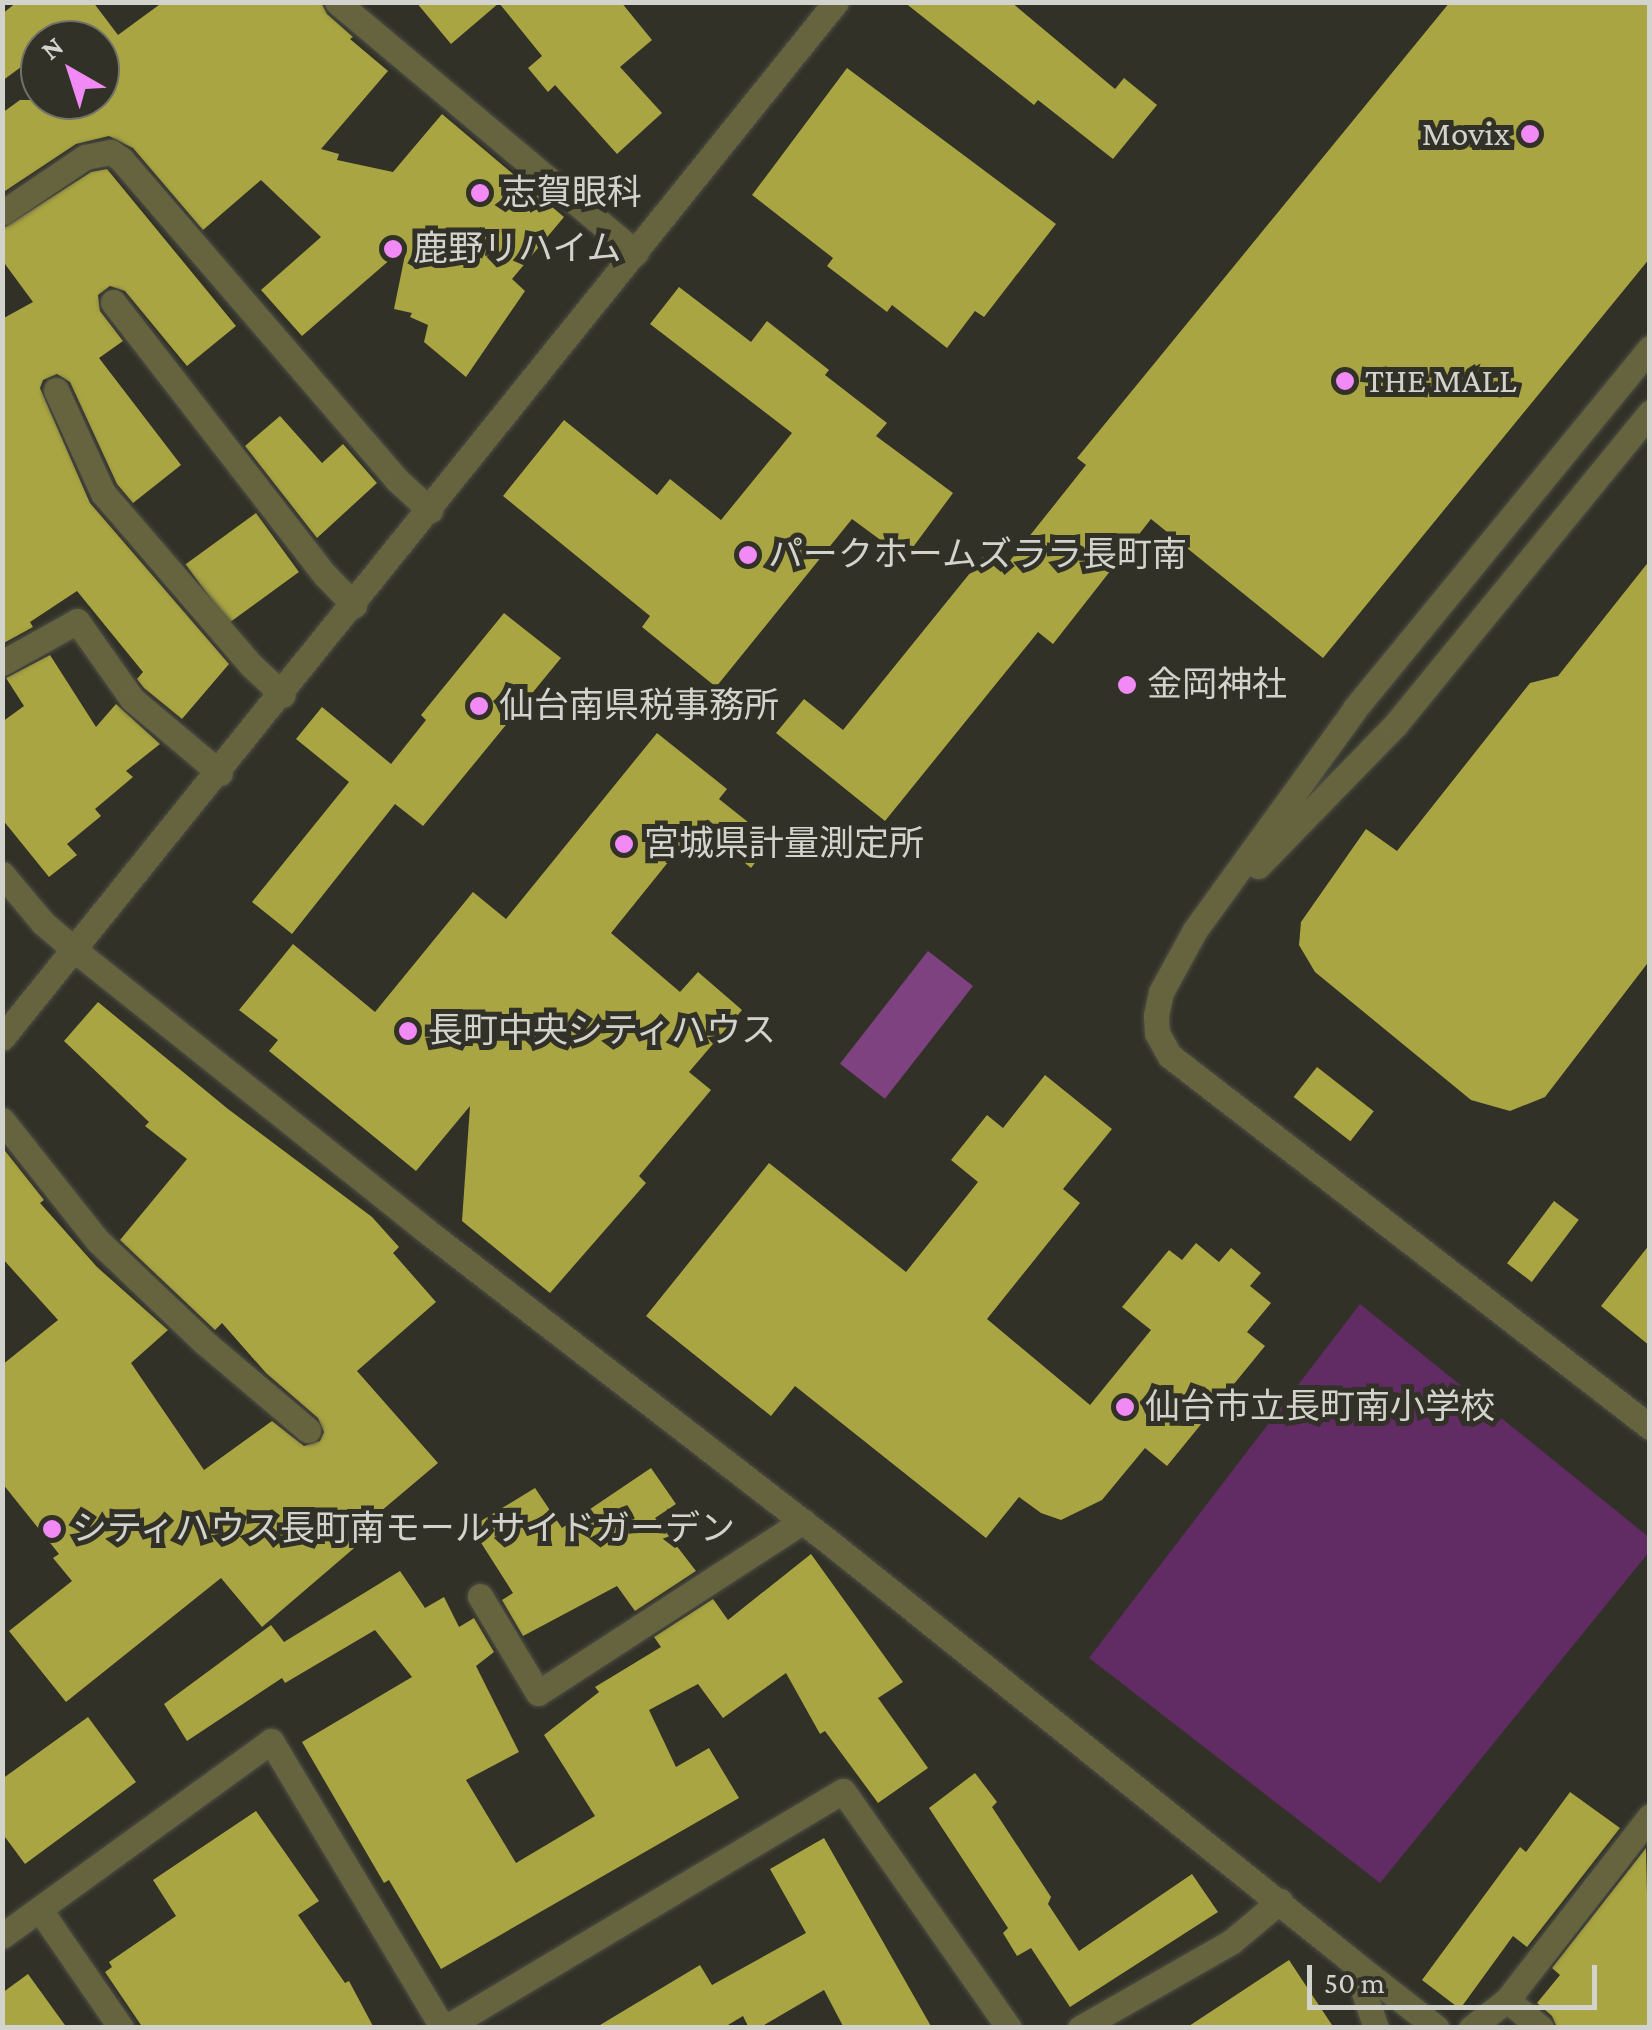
<!DOCTYPE html>
<meta charset="utf-8">
<style>
body{margin:0}
#map{position:relative;width:1652px;height:2030px;overflow:hidden;background:#313127;font-family:"Crimson Pro","Noto Sans JP",serif}
div>[style]{position:absolute}
.green>*{inset:0;background:#612b63}
.water>*{inset:0;background:#7f4280;transform-origin:0 0}
.building>*{inset:0;background:#a9a542;transform-origin:0 0}
.roads{filter:drop-shadow(0 0 2px #4e4e45) drop-shadow(0 0 2px #4e4e45)}
.minor>*{height:25px;margin:-12.5px;padding:0 12.5px;transform-origin:12.5px;border-radius:12.5px;background:#65643f}
.dots>*{width:28px;height:28px;translate:-50% -50%;box-sizing:border-box;border:5px solid #313127;border-radius:50%}
span{translate:-50% -50%;white-space:nowrap;text-align:center;line-height:1.15;-webkit-text-stroke:10px #313127;paint-order:stroke}
.poi-label{font-size:35px;color:#d3d3cd}
.right{translate:-100% -50%;text-align:right}
.left{translate:0 -50%;text-align:left}
.frame{position:absolute;inset:0;border:5px solid #d3d3cd;pointer-events:none}
.north{position:absolute;left:20px;top:20px;width:100px;height:100px;box-sizing:border-box;background:#313127;border:2px solid #727269;border-radius:50%;rotate:321deg;font-size:28px;font-weight:700;line-height:40px;text-align:center;color:#d3d3cd}
.north::after{content:'';display:block;margin:auto;width:35px;height:45px;background:#f18af4;clip-path:polygon(50% 0,100% 100%,50% 72%,0 100%)}
.scale{position:absolute;left:1307px;top:1965px;width:290px;height:45px;box-sizing:border-box;border:5px solid #d3d3cd;border-top:0;padding-left:12px;font-size:30px;line-height:35px;white-space:nowrap;color:#d3d3cd;-webkit-text-stroke:8px #313127;paint-order:stroke}
</style>
<div id="map">
<div class="green">
<i style="clip-path:polygon(1360px 1304px,1650px 1538px,1649px 1552px,1380px 1883px,1089px 1658px)"></i>
</div>
<div class="water">
<i style="left:928px;top:951px;width:57px;height:143px;rotate:38deg"></i>
</div>
<div class="building">
<i style="clip-path:polygon(17px 2px,93px 2px,118px 35px,163px 2px,321px 2px,327px 14px,353px 37px,350px 39px,388px 71px,321px 149px,339px 154px,337px 160px,393px 172px,442px 114px,564px 217px,512px 279px,525px 291px,466px 377px,424px 342px,428px 325px,410px 317px,412px 313px,394px 309px,407px 245px,302px 336px,261px 290px,321px 237px,261px 180px,203px 230px,133px 148px,109px 136px,76px 144px,2px 193px,2px 113px,20px 100px,100px 100px,100px 40px,40px 40px,40px 53px,2px 81px,2px 14px)"></i>
<i style="clip-path:polygon(416px 2px,621px 2px,652px 40px,620px 67px,662px 113px,617px 154px,555px 85px,548px 92px,528px 68px,542px 56px,499px 3px,451px 44px)"></i>
<i style="clip-path:polygon(904px 2px,1011px 2px,1115px 89px,1124px 78px,1157px 105px,1113px 159px,1038px 100px,1034px 105px)"></i>
<i style="clip-path:polygon(1450px 2px,1650px 2px,1650px 258px,1323px 658px,1151px 519px,1053px 644px,1038px 632px,885px 821px,776px 733px,804px 699px,843px 730px,983px 557px,1001px 572px,1086px 465px,1077px 458px)"></i>
<i style="clip-path:polygon(847px 68px,1056px 224px,984px 317px,975px 311px,947px 348px,892px 305px,887px 312px,827px 266px,833px 258px,752px 195px)"></i>
<i style="clip-path:polygon(107px 169px,236px 326px,187px 366px,125px 291px,110px 286px,98px 295px,100px 311px,123px 341px,99px 358px,181px 465px,133px 503px,117px 484px,70px 382px,57px 374px,43px 380px,40px 388px,90px 503px,229px 664px,182px 719px,144px 688px,137px 679px,143px 672px,77px 591px,30px 622px,33px 627px,2px 644px,2px 319px,33px 302px,2px 260px,2px 229px,91px 172px)"></i>
<i style="clip-path:polygon(679px 287px,751px 342px,767px 321px,829px 370px,825px 375px,887px 423px,876px 436px,953px 493px,905px 558px,852px 519px,716px 687px,642px 627px,650px 616px,503px 496px,564px 420px,657px 495px,670px 479px,721px 520px,792px 433px,650px 324px)"></i>
<i style="clip-path:polygon(280px 416px,322px 463px,343px 444px,377px 483px,317px 538px,245px 446px)"></i>
<i style="left:256px;top:513px;width:73px;height:87px;rotate:54deg"></i>
<i style="clip-path:polygon(1650px 560px,1650px 960px,1545px 1097px,1510px 1111px,1471px 1100px,1315px 972px,1299px 945px,1301px 922px,1366px 829px,1397px 851px,1530px 683px,1558px 676px)"></i>
<i style="clip-path:polygon(504px 613px,561px 658px,423px 826px,395px 804px,292px 934px,252px 902px,349px 782px,296px 739px,322px 707px,391px 764px,426px 720px,421px 715px)"></i>
<i style="clip-path:polygon(50px 655px,96px 727px,116px 704px,160px 744px,126px 771px,133px 777px,95px 809px,101px 816px,67px 844px,77px 855px,49px 877px,2px 819px,2px 722px,24px 706px,6px 678px)"></i>
<i style="clip-path:polygon(657px 733px,727px 789px,719px 799px,772px 841px,751px 868px,698px 825px,611px 933px,680px 992px,698px 972px,742px 1010px,689px 1072px,711px 1090px,639px 1176px,646px 1183px,550px 1293px,462px 1221px,470px 1106px,416px 1171px,269px 1051px,278px 1040px,239px 1010px,293px 944px,375px 1012px,473px 892px,506px 919px)"></i>
<i style="clip-path:polygon(98px 1002px,228px 1109px,372px 1217px,399px 1247px,393px 1253px,436px 1302px,357px 1371px,438px 1463px,374px 1517px,381px 1525px,262px 1627px,221px 1578px,66px 1702px,9px 1631px,72px 1581px,53px 1558px,59px 1554px,2px 1483px,2px 1365px,58px 1320px,2px 1258px,2px 1147px,44px 1200px,40px 1203px,97px 1267px,168px 1330px,131px 1363px,204px 1470px,272px 1421px,304px 1446px,320px 1441px,324px 1432px,318px 1418px,266px 1373px,222px 1323px,215px 1330px,120px 1240px,187px 1159px,145px 1126px,149px 1122px,64px 1041px)"></i>
<i style="left:1317px;top:1067px;width:72px;height:38px;rotate:38deg"></i>
<i style="clip-path:polygon(1045px 1075px,1112px 1129px,1063px 1189px,1080px 1203px,987px 1319px,1090px 1405px,1151px 1330px,1122px 1307px,1169px 1250px,1182px 1260px,1196px 1243px,1219px 1262px,1231px 1248px,1261px 1273px,1250px 1286px,1271px 1303px,1247px 1332px,1265px 1346px,1167px 1466px,1145px 1448px,1102px 1500px,1061px 1520px,1041px 1513px,1019px 1497px,986px 1538px,795px 1386px,771px 1416px,646px 1316px,769px 1163px,906px 1272px,978px 1182px,951px 1160px,987px 1115px,1003px 1128px)"></i>
<i style="left:1554px;top:1201px;width:31px;height:78px;rotate:37deg"></i>
<i style="clip-path:polygon(1650px 1244px,1650px 1346px,1601px 1306px)"></i>
<i style="clip-path:polygon(651px 1468px,676px 1504px,655px 1518px,696px 1571px,635px 1611px,617px 1586px,523px 1636px,502px 1600px,513px 1593px,471px 1527px,535px 1488px,562px 1528px)"></i>
<i style="clip-path:polygon(811px 1554px,903px 1682px,878px 1698px,928px 1768px,878px 1803px,825px 1731px,820px 1734px,786px 1673px,723px 1718px,698px 1684px,649px 1710px,676px 1767px,709px 1748px,739px 1798px,441px 1969px,389px 1880px,384px 1883px,302px 1742px,412px 1677px,375px 1630px,285px 1683px,282px 1678px,187px 1741px,164px 1704px,271px 1625px,284px 1642px,400px 1571px,425px 1608px,444px 1597px,459px 1627px,474px 1618px,494px 1652px,476px 1666px,519px 1752px,466px 1780px,516px 1863px,595px 1816px,544px 1735px,599px 1692px,595px 1687px,661px 1647px,654px 1637px,713px 1599px,728px 1620px)"></i>
<i style="clip-path:polygon(88px 1717px,136px 1782px,25px 1864px,2px 1833px,2px 1779px)"></i>
<i style="clip-path:polygon(975px 1773px,997px 1802px,992px 1807px,1051px 1897px,1048px 1904px,1079px 1951px,1192px 1874px,1218px 1912px,1070px 2007px,1031px 1948px,1017px 1956px,1003px 1933px,1008px 1928px,929px 1808px)"></i>
<i style="clip-path:polygon(1570px 1792px,1620px 1828px,1527px 1947px,1513px 1936px,1460px 2009px,1422px 1980px,1520px 1847px,1526px 1852px)"></i>
<i style="clip-path:polygon(256px 1811px,319px 1901px,298px 1915px,345px 1983px,349px 1981px,374px 2028px,143px 2028px,105px 1972px,112px 1967px,109px 1962px,176px 1916px,153px 1880px)"></i>
<i style="clip-path:polygon(824px 1838px,932px 2028px,844px 2028px,824px 1990px,759px 2028px,749px 2028px,743px 2016px,723px 2028px,595px 2028px,700px 1965px,712px 1985px,806px 1933px,770px 1869px)"></i>
<i style="clip-path:polygon(1646px 1848px,1650px 2028px,1557px 2028px,1552px 2016px,1537px 2003px,1560px 1975px,1552px 1968px)"></i>
<i style="clip-path:polygon(1289px 1960px,1334px 2028px,1186px 2028px)"></i>
<i style="clip-path:polygon(28px 1974px,67px 2028px,2px 2028px,2px 1993px)"></i>
</div>
<div class="roads">
<div class="minor">
<i style="left:337px;top:2px;width:390px;rotate:40deg"></i>
<i style="left:2px;top:213px;width:100px;rotate:-34deg"></i>
<i style="left:85px;top:157px;width:26px;rotate:-11deg"></i>
<i style="left:111px;top:152px;width:12px;rotate:35deg"></i>
<i style="left:121px;top:159px;width:423px;rotate:49.3deg"></i>
<i style="left:397px;top:480px;width:45px;rotate:42.3deg"></i>
<i style="left:113px;top:302px;width:346px;rotate:52.2deg"></i>
<i style="left:325px;top:575px;width:42px;rotate:46deg"></i>
<i style="left:1650px;top:348px;width:466px;rotate:129.3deg"></i>
<i style="left:1355px;top:709px;width:273px;rotate:125.9deg"></i>
<i style="left:1195px;top:930px;width:71px;rotate:118.7deg"></i>
<i style="left:1161px;top:992px;width:24px;rotate:102deg"></i>
<i style="left:1156px;top:1015px;width:18px;rotate:87deg"></i>
<i style="left:1157px;top:1033px;width:26px;rotate:61deg"></i>
<i style="left:1170px;top:1056px;width:607px;rotate:37.7deg"></i>
<i style="left:56px;top:390px;width:113px;rotate:65.5deg"></i>
<i style="left:103px;top:493px;width:228px;rotate:49.3deg"></i>
<i style="left:252px;top:666px;width:42px;rotate:43.1deg"></i>
<i style="left:2px;top:663px;width:86px;rotate:-29.2deg"></i>
<i style="left:77px;top:621px;width:95px;rotate:54.8deg"></i>
<i style="left:132px;top:699px;width:115px;rotate:40.1deg"></i>
<i style="left:1258px;top:866px;width:198px;rotate:-45.8deg"></i>
<i style="left:1396px;top:724px;width:402px;rotate:-50.8deg"></i>
<i style="left:2px;top:874px;width:64px;rotate:50.1deg"></i>
<i style="left:43px;top:923px;width:43px;rotate:40.3deg"></i>
<i style="left:76px;top:951px;width:445px;rotate:38.6deg"></i>
<i style="left:424px;top:1229px;width:517px;rotate:37.69deg"></i>
<i style="left:833px;top:1545px;width:668px;rotate:38.74deg"></i>
<i style="left:1354px;top:1963px;width:69px;rotate:71.3deg"></i>
<i style="left:2px;top:1038px;width:1330px;rotate:-51.17deg"></i>
<i style="left:2px;top:1120px;width:154px;rotate:51.6deg"></i>
<i style="left:98px;top:1241px;width:145px;rotate:43.6deg"></i>
<i style="left:203px;top:1341px;width:138px;rotate:40.3deg"></i>
<i style="left:480px;top:1596px;width:113px;rotate:59.1deg"></i>
<i style="left:538px;top:1693px;width:316px;rotate:-33deg"></i>
<i style="left:40px;top:1910px;width:143px;rotate:55.5deg"></i>
<i style="left:2px;top:1936px;width:332px;rotate:-35.9deg"></i>
<i style="left:271px;top:1741px;width:335px;rotate:59.1deg"></i>
<i style="left:1354px;top:1963px;width:105px;rotate:38.1deg"></i>
<i style="left:445px;top:2028px;width:463px;rotate:-30.8deg"></i>
<i style="left:843px;top:1791px;width:289px;rotate:55deg"></i>
<i style="left:1080px;top:2028px;width:174px;rotate:-29.7deg"></i>
<i style="left:1231px;top:1942px;width:64px;rotate:-39.9deg"></i>
<i style="left:1471px;top:2028px;width:46px;rotate:-37.9deg"></i>
<i style="left:1541px;top:2028px;width:44px;rotate:-140.5deg"></i>
<i style="left:1507px;top:2000px;width:233px;rotate:-52.1deg"></i>
</div>
</div>
<div class="dots">
<i style="left:1530px;top:134px;background:#f18af4"></i>
<i style="left:480px;top:193px;background:#f18af4"></i>
<i style="left:393px;top:249px;background:#f18af4"></i>
<i style="left:1345px;top:381px;background:#f18af4"></i>
<i style="left:748px;top:555px;background:#f18af4"></i>
<i style="left:1127px;top:685px;background:#f18af4"></i>
<i style="left:479px;top:706px;background:#f18af4"></i>
<i style="left:624px;top:844px;background:#f18af4"></i>
<i style="left:408px;top:1031px;background:#f18af4"></i>
<i style="left:1125px;top:1407px;background:#f18af4"></i>
<i style="left:52px;top:1529px;background:#f18af4"></i>
</div>
<div class="poi-label">
<span class="right" style="left:1510px;top:134px">Movix</span>
<span class="left" style="left:502px;top:193px">志賀眼科</span>
<span class="left" style="left:413px;top:249px">鹿野リハイム</span>
<span class="left" style="left:1365px;top:381px">THE MALL</span>
<span class="left" style="left:768px;top:555px">パークホームズララ長町南</span>
<span class="left" style="left:1147px;top:685px">金岡神社</span>
<span class="left" style="left:499px;top:706px">仙台南県税事務所</span>
<span class="left" style="left:644px;top:844px">宮城県計量測定所</span>
<span class="left" style="left:428px;top:1031px">長町中央シティハウス</span>
<span class="left" style="left:1145px;top:1407px">仙台市立長町南小学校</span>
<span class="left" style="left:72px;top:1529px">シティハウス長町南モールサイドガーデン</span>
</div>
<div class="frame"></div>
<div class="north">N</div>
<div class="scale">50 m</div>
</div>
